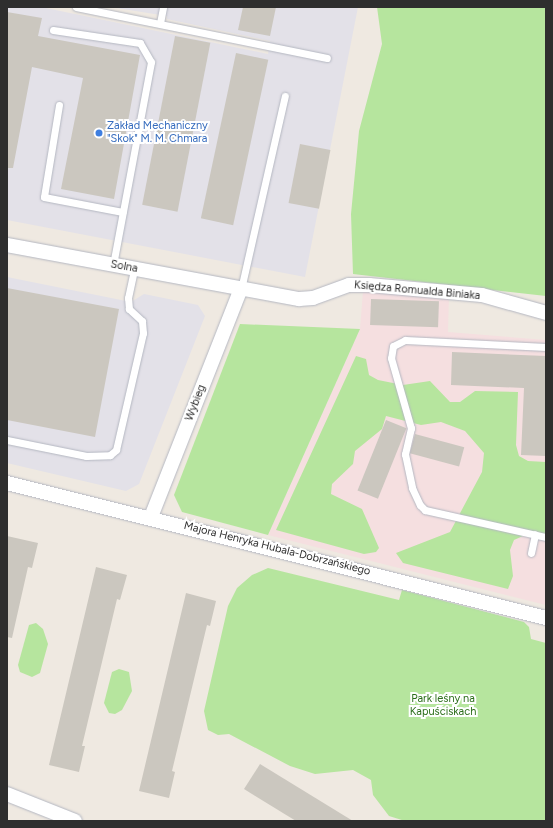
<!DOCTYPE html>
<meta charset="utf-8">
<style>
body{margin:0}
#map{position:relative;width:553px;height:828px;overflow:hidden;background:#efe9e1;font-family:Figtree,sans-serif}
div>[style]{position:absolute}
.industrial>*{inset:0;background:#e3e1e8}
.medical>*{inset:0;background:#f5dfe0}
.green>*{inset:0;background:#b6e59e}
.building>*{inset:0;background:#cbc7bf;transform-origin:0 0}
.roads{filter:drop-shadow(0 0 1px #b4b7c1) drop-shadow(0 0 1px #b4b7c1)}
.service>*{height:7px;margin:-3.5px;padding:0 3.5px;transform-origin:3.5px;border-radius:3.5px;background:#fff}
.minor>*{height:14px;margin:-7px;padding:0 7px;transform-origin:7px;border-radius:7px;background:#fff}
.dots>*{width:11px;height:11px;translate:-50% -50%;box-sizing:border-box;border:2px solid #fff;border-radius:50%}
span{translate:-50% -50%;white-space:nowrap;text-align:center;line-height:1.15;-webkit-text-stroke:4px #fff;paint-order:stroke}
.shop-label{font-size:11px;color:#366cbe}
.left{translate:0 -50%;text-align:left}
.street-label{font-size:11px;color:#2e2e2e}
.park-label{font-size:11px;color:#2c6e1b}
.frame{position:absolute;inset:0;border:8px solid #2e2e2e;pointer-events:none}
</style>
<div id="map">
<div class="industrial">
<i style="clip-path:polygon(7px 7px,41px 7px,268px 54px,270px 41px,167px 19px,167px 16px,110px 7px,358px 7px,305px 277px,7px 220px)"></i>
<i style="clip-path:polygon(7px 277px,131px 302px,144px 294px,198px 305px,205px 316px,139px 484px,126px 491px,7px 463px)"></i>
</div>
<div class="medical">
<i style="clip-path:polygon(363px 291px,449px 295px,448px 332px,546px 340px,546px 605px,268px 535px,360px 329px)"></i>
</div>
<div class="green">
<i style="clip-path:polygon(377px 7px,546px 7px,546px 296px,353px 274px,351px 214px,359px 131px,382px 44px)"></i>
<i style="clip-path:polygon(240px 324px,360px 329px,268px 535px,182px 512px,174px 495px)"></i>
<i style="clip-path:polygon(356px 356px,366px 359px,369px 375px,378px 380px,403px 385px,430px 381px,450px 402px,460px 402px,475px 391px,518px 392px,516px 445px,519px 456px,528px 461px,546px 462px,546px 537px,534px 531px,514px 540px,510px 550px,513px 576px,508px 589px,403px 563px,396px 553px,450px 532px,482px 472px,484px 453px,465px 431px,441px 422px,421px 425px,386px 416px,382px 429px,355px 451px,353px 464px,332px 484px,331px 494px,362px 509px,379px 548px,376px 552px,364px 554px,276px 530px)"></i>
<i style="clip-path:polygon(268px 568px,399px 600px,402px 590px,524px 622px,529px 627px,531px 639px,546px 643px,546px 821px,405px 821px,389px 816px,373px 795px,371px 780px,353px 770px,315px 774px,290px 766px,229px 734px,218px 735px,208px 730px,204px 711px,228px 606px,237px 588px,252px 575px)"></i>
<i style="clip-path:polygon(36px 623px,43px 629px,48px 644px,40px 673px,32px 677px,20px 672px,18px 665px,29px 625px)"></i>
<i style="clip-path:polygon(119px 669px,129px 672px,132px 691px,122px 710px,115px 714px,109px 713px,104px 703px,112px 672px)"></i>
</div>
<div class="building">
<i style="clip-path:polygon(243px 7px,276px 7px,270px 36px,238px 30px)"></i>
<i style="clip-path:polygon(7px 12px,42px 18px,38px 36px,140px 55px,114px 199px,61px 189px,83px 78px,32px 67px,13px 168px,7px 168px)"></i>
<i style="left:175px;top:36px;width:36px;height:172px;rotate:11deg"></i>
<i style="left:236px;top:53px;width:33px;height:169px;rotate:12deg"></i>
<i style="left:300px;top:144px;width:31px;height:60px;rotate:11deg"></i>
<i style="clip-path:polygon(7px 288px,119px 309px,95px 437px,7px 420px)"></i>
<i style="left:371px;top:299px;width:68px;height:26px;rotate:2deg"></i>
<i style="clip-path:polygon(452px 352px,546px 356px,546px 456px,521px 455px,524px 388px,451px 385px)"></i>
<i style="left:386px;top:420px;width:22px;height:76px;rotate:22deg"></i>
<i style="left:415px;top:434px;width:51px;height:20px;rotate:15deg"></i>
<i style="clip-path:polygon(7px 536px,38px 543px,32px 568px,28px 567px,12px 638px,7px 637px)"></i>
<i style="clip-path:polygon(96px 567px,127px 575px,120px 600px,117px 599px,82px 746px,85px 746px,79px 772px,49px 765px)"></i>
<i style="clip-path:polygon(186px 593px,216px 601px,210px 626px,207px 625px,172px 771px,175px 772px,169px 798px,139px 791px)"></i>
<i style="clip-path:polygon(260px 764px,353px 821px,296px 821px,244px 789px)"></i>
</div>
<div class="roads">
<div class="service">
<i style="left:76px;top:7px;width:256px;rotate:11.5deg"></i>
<i style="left:160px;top:23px;width:16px;rotate:-79deg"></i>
<i style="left:53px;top:30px;width:88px;rotate:8.5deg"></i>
<i style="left:140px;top:43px;width:22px;rotate:60deg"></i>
<i style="left:151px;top:62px;width:207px;rotate:100.6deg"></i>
<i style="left:59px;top:105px;width:93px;rotate:99.3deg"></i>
<i style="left:44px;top:197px;width:80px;rotate:10.8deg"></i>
<i style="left:241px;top:289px;width:198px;rotate:-77.2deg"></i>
<i style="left:546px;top:347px;width:141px;rotate:-177.2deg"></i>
<i style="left:405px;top:340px;width:13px;rotate:153deg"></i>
<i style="left:393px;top:346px;width:12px;rotate:99deg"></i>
<i style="left:391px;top:358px;width:73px;rotate:74.1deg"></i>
<i style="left:411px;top:428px;width:27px;rotate:103deg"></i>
<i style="left:405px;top:454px;width:35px;rotate:78deg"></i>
<i style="left:412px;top:488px;width:19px;rotate:65deg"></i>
<i style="left:420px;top:505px;width:7px;rotate:45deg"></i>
<i style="left:425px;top:510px;width:124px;rotate:12.6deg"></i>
<i style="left:7px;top:440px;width:81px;rotate:11.4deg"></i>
<i style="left:86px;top:456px;width:24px;rotate:-2deg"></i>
<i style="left:110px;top:455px;width:8px;rotate:-40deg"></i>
<i style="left:116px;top:450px;width:120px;rotate:-77deg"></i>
<i style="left:143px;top:333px;width:12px;rotate:-95deg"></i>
<i style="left:142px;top:321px;width:18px;rotate:-137deg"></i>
<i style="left:129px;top:309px;width:11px;rotate:-95deg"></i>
<i style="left:128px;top:298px;width:30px;rotate:-78deg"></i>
<i style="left:531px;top:553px;width:19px;rotate:-78deg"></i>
</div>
<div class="minor">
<i style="left:7px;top:245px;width:297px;rotate:10.5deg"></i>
<i style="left:299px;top:299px;width:14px;rotate:-4deg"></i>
<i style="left:313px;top:298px;width:38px;rotate:-20deg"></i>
<i style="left:349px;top:285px;width:20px"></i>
<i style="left:369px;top:285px;width:113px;rotate:5.1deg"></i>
<i style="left:482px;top:295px;width:66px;rotate:15.7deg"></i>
<i style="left:7px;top:483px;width:556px;rotate:14.06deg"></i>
<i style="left:151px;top:517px;width:245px;rotate:-68.5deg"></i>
<i style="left:7px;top:794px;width:73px;rotate:21.7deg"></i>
</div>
</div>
<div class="dots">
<i style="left:99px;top:133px;background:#3f7fe0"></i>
</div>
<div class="shop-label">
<span class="left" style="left:107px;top:133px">Zakład Mechaniczny<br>"Skok" M. M. Chmara</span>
</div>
<div class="street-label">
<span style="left:124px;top:267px;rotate:10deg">Solna</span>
<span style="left:417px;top:291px;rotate:5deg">Księdza Romualda Biniaka</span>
<span style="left:196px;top:403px;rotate:-69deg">Wybieg</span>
<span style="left:277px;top:549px;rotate:14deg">Majora Henryka Hubala-Dobrzańskiego</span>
</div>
<div class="park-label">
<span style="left:443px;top:706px">Park leśny na<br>Kapuściskach</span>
</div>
<div class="frame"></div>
</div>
